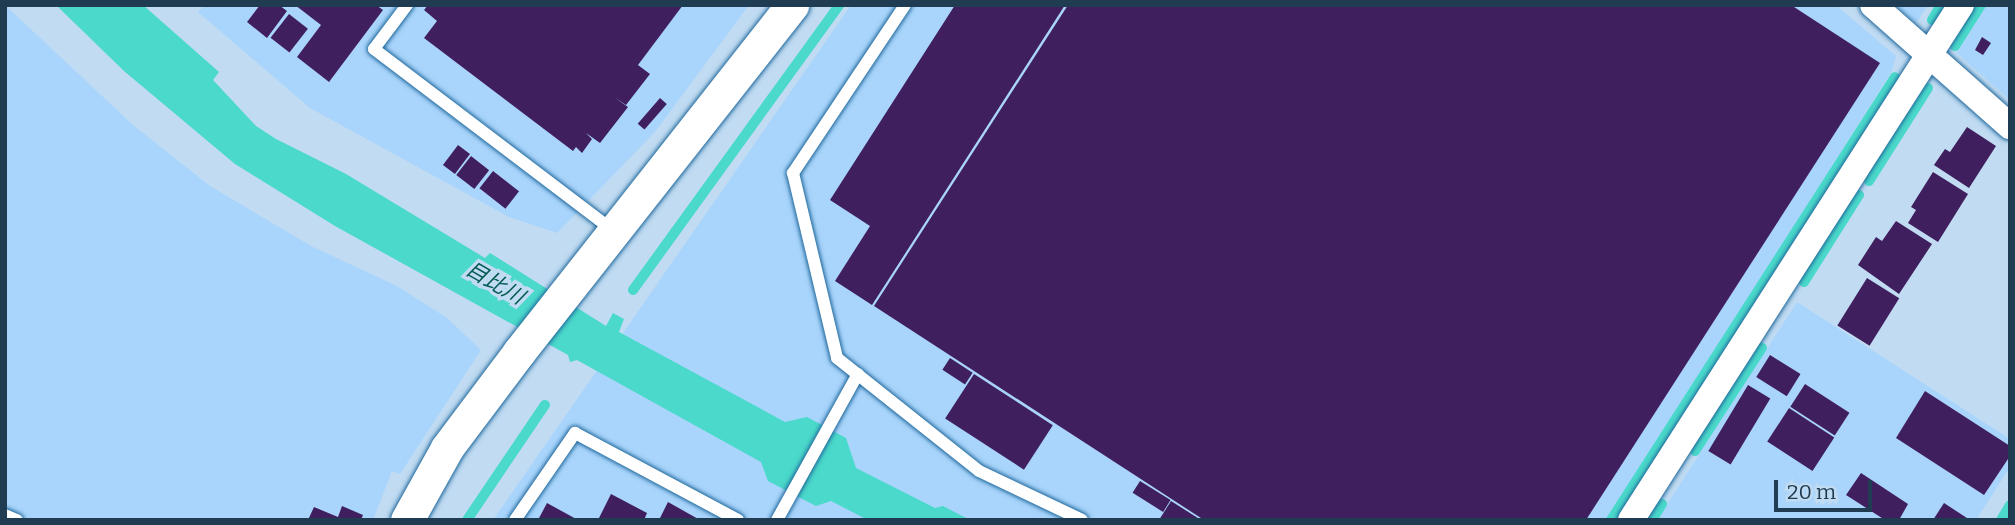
<!DOCTYPE html>
<meta charset="utf-8">
<style>
body{margin:0}
#map{position:relative;width:2015px;height:525px;overflow:hidden;background:#c0dbf2;font-family:Bitter,"Noto Sans JP",serif}
div>[style]{position:absolute}
.built>*{inset:0;background:#a9d5fc}
.water>*{inset:0;background:#4ad9ca}
.stream>*{height:10px;margin:-5px;padding:0 5px;transform-origin:5px;border-radius:5px;background:#4ad9ca}
.building>*{inset:0;background:#401f5e;transform-origin:0 0}
.roads{filter:drop-shadow(0 0 2px #1f689c) drop-shadow(0 0 2px #1f689c)}
.service>*{height:12px;margin:-6px;padding:0 6px;transform-origin:6px;border-radius:6px;background:#fff}
.minor>*{height:26px;margin:-13px;padding:0 13px;transform-origin:13px;border-radius:13px;background:#fff}
.tertiary>*{height:33px;margin:-16.5px;padding:0 16.5px;transform-origin:16.5px;border-radius:16.5px;background:#fff}
span{translate:-50% -50%;white-space:nowrap;text-align:center;line-height:1.15;-webkit-text-stroke:7px #c0dbf2;paint-order:stroke}
.water-label{font-size:21px;color:#035a52;font-style:italic}
.frame{position:absolute;inset:0;border:7px solid #1f3c53;pointer-events:none}
.scale{position:absolute;left:1774px;top:480px;width:98px;height:32px;box-sizing:border-box;border:4px solid #1f3c53;border-top:0;padding-left:9px;font-size:21px;line-height:24px;white-space:nowrap;color:#1f3c53;-webkit-text-stroke:5px #c0dbf2;paint-order:stroke}
</style>
<div id="map">
<div class="built">
<i style="clip-path:polygon(5px 5px,133px 125px,210px 186px,311px 246px,397px 286px,447px 318px,481px 350px,400px 474px,392px 471px,373px 520px,5px 520px)"></i>
<i style="clip-path:polygon(204px 5px,749px 5px,655px 132px,557px 233px,509px 217px,310px 108px,198px 12px)"></i>
<i style="clip-path:polygon(851px 5px,1836px 5px,1896px 56px,1892px 71px,1608px 520px,493px 520px)"></i>
<i style="clip-path:polygon(1896px 5px,1928px 5px,1916px 23px)"></i>
<i style="clip-path:polygon(1987px 5px,2010px 5px,2010px 100px,1957px 53px)"></i>
<i style="clip-path:polygon(1797px 302px,2010px 439px,2010px 467px,1976px 520px,1657px 520px)"></i>
</div>
<div class="water">
<i style="clip-path:polygon(56px 5px,143px 5px,219px 72px,213px 80px,256px 126px,276px 139px,346px 174px,485px 258px,490px 253px,606px 326px,613px 313px,624px 319px,619px 332px,785px 422px,807px 417px,846px 438px,856px 468px,935px 508px,943px 506px,970px 520px,868px 520px,831px 501px,816px 506px,768px 481px,761px 462px,577px 360px,570px 362px,568px 355px,335px 226px,235px 164px,124px 71px)"></i>
</div>
<div class="stream">
<i style="left:1932px;top:20px;width:17px;rotate:-59deg"></i>
<i style="left:1955px;top:46px;width:49px;rotate:-57.6deg"></i>
<i style="left:1869px;top:181px;width:110px;rotate:-57.6deg"></i>
<i style="left:1804px;top:282px;width:103px;rotate:-57.7deg"></i>
<i style="left:633px;top:290px;width:352px;rotate:-54.1deg"></i>
<i style="left:1695px;top:451px;width:123px;rotate:-57deg"></i>
<i style="left:467px;top:520px;width:139px;rotate:-55.9deg"></i>
<i style="left:1611px;top:520px;width:526px;rotate:-57.34deg"></i>
<i style="left:1652px;top:520px;width:19px;rotate:-58deg"></i>
<i style="left:2001px;top:520px;width:17px;rotate:-59deg"></i>
</div>
<div class="building">
<i style="clip-path:polygon(260px 5px,279px 5px,287px 11px,267px 38px,247px 22px)"></i>
<i style="clip-path:polygon(295px 5px,376px 5px,383px 10px,329px 82px,297px 57px,321px 25px)"></i>
<i style="clip-path:polygon(428px 5px,683px 5px,638px 65px,650px 74px,626px 105px,614px 97px,628px 107px,600px 143px,586px 133px,592px 139px,582px 153px,576px 147px,573px 151px,424px 38px,437px 21px,424px 10px)"></i>
<i style="clip-path:polygon(955px 5px,1065px 5px,872px 305px,835px 281px,870px 226px,830px 200px)"></i>
<i style="clip-path:polygon(1068px 5px,1791px 5px,1880px 63px,1586px 520px,1204px 520px,874px 306px)"></i>
<i style="left:289px;top:14px;width:24px;height:30px;rotate:38deg"></i>
<i style="clip-path:polygon(1982px 37px,1991px 43px,1983px 55px,1975px 50px)"></i>
<i style="left:660px;top:98px;width:9px;height:34px;rotate:41deg"></i>
<i style="clip-path:polygon(1967px 127px,1996px 146px,1969px 188px,1934px 165px,1945px 149px,1950px 152px)"></i>
<i style="left:458px;top:145px;width:15px;height:25px;rotate:37deg"></i>
<i style="left:471px;top:156px;width:23px;height:24px;rotate:38deg"></i>
<i style="left:493px;top:171px;width:33px;height:22px;rotate:38deg"></i>
<i style="clip-path:polygon(1933px 172px,1968px 194px,1938px 242px,1908px 223px,1916px 210px,1911px 207px)"></i>
<i style="clip-path:polygon(1896px 221px,1932px 244px,1899px 294px,1858px 265px,1876px 237px,1882px 241px)"></i>
<i style="left:1867px;top:278px;width:38px;height:56px;rotate:32deg"></i>
<i style="left:1770px;top:355px;width:36px;height:26px;rotate:32deg"></i>
<i style="left:950px;top:358px;width:27px;height:14px;rotate:33deg"></i>
<i style="left:974px;top:374px;width:94px;height:53px;rotate:33deg"></i>
<i style="left:1805px;top:384px;width:53px;height:27px;rotate:33deg"></i>
<i style="left:1748px;top:385px;width:26px;height:77px;rotate:31deg"></i>
<i style="clip-path:polygon(1925px 391px,2010px 446px,2010px 456px,1984px 495px,1896px 438px)"></i>
<i style="left:1789px;top:408px;width:54px;height:40px;rotate:33deg"></i>
<i style="clip-path:polygon(1861px 473px,1908px 504px,1899px 520px,1885px 520px,1846px 495px)"></i>
<i style="left:1140px;top:481px;width:36px;height:14px;rotate:32deg"></i>
<i style="clip-path:polygon(611px 494px,647px 513px,644px 520px,598px 520px)"></i>
<i style="clip-path:polygon(1171px 501px,1201px 520px,1159px 520px)"></i>
<i style="clip-path:polygon(668px 502px,700px 520px,659px 520px)"></i>
<i style="clip-path:polygon(547px 503px,578px 520px,538px 520px)"></i>
<i style="clip-path:polygon(1944px 503px,1970px 520px,1933px 520px)"></i>
<i style="clip-path:polygon(342px 506px,363px 515px,361px 520px,308px 520px,314px 507px,338px 517px)"></i>
</div>
<div class="roads">
<div class="service">
<i style="left:407px;top:5px;width:55px;rotate:126.9deg"></i>
<i style="left:374px;top:49px;width:301px;rotate:37.2deg"></i>
<i style="left:905px;top:5px;width:202px;rotate:123.7deg"></i>
<i style="left:793px;top:173px;width:190px;rotate:76.6deg"></i>
<i style="left:837px;top:358px;width:181px;rotate:38.5deg"></i>
<i style="left:979px;top:471px;width:114px;rotate:25.4deg"></i>
<i style="left:5px;top:515px;width:13px;rotate:23deg"></i>
<i style="left:515px;top:520px;width:106px;rotate:-55.4deg"></i>
<i style="left:575px;top:433px;width:185px;rotate:28.1deg"></i>
<i style="left:777px;top:520px;width:167px;rotate:-61deg"></i>
</div>
<div class="minor">
<i style="left:1873px;top:5px;width:183px;rotate:41.5deg"></i>
<i style="left:1631px;top:520px;width:612px;rotate:-57.35deg"></i>
</div>
<div class="tertiary">
<i style="left:407px;top:520px;width:82px;rotate:-60.9deg"></i>
<i style="left:447px;top:448px;width:120px;rotate:-53.1deg"></i>
<i style="left:519px;top:352px;width:442px;rotate:-51.8deg"></i>
</div>
</div>
<div class="water-label">
<span style="left:495px;top:283px;rotate:30deg">目比川</span>
</div>
<div class="frame"></div>
<div class="scale">20 m</div>
</div>
